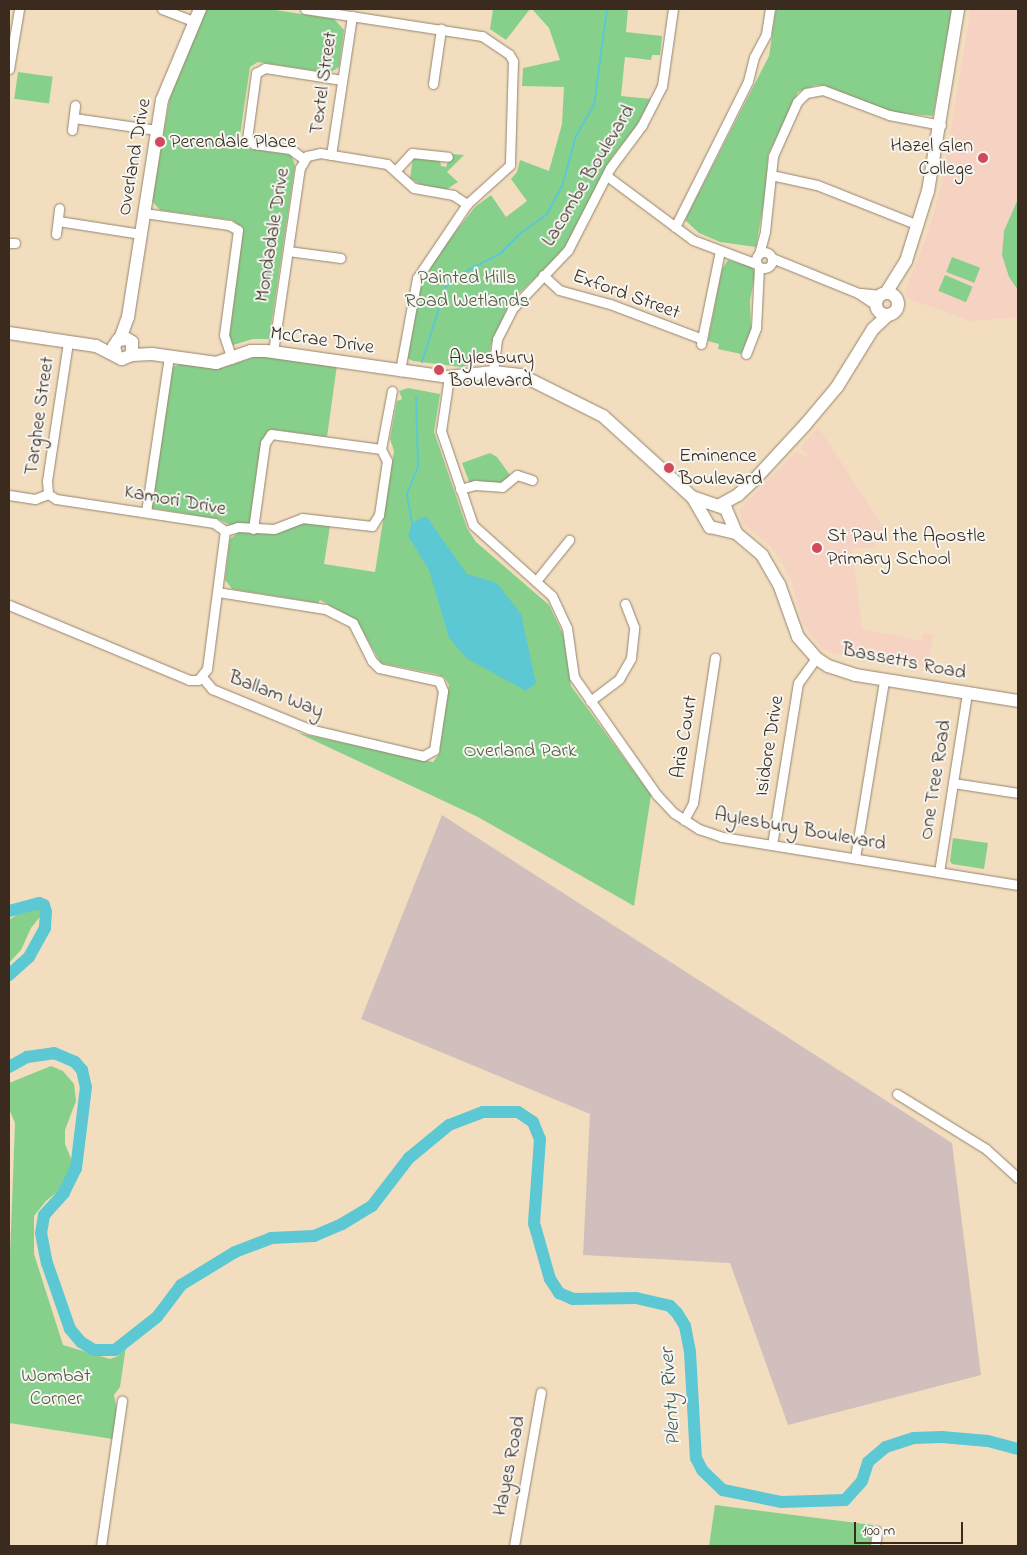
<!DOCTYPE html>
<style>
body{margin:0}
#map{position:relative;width:1027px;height:1555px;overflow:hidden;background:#f2ddbf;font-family:"Indie Flower",sans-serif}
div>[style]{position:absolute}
.built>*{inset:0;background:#f5d2c2}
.industrial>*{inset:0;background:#d1bfbd}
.green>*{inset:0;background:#87d08c;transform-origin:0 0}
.water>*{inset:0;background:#5cc8d3}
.stream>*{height:2px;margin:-1px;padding:0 1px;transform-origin:1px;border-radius:1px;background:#5cc8d3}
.river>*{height:12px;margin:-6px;padding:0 6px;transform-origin:6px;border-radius:6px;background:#5cc8d3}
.roads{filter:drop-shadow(0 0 1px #96846e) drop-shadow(0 0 1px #96846e)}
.street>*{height:9px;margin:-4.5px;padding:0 4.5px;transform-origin:4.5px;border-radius:4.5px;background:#fff}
.street>.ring{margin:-4.5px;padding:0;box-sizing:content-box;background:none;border:9px solid #fff;border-radius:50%}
.secondary>*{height:12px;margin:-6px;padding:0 6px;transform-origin:6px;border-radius:6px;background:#fff}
.secondary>.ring{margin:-6px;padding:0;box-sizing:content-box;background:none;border:12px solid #fff;border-radius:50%}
.dots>*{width:14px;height:14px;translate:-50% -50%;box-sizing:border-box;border:2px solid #f6f6f2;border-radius:50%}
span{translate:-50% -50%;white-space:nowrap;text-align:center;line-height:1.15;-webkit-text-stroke:4px #f6f6f2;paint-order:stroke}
.street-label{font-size:20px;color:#3b2a1e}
.poi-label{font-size:20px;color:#3b2a1e}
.left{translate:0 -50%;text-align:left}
.right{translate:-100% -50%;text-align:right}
.park-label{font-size:20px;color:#525c3f}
.water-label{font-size:21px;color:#455954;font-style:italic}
.frame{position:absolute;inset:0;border:10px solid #3b2a1e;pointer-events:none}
.scale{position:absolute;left:854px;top:1522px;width:109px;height:22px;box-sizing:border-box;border:2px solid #3b2a1e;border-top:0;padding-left:6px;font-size:15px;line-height:18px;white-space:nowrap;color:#3b2a1e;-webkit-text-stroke:4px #f6f6f2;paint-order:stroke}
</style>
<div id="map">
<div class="built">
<i style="clip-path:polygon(971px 9px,1018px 9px,1018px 317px,972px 321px,909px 299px,905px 291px,928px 233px,941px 188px)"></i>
<i style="clip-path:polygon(818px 427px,889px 535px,874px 537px,875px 547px,852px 549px,862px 629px,922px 641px,923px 633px,933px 635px,928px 667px,833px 653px,821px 648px,803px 623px,791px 580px,780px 559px,770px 546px,742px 523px,740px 509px,796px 452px,806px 458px,809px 454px,800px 448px)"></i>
</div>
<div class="industrial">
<i style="clip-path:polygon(442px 815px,952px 1143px,981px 1375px,788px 1425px,730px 1263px,583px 1255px,590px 1114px,361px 1019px)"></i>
</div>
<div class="green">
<i style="clip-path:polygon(206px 9px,269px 9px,334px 19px,344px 30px,339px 67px,330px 73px,258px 62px,250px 67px,239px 142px,243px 148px,291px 155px,295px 165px,269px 339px,253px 339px,233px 345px,229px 339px,243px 228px,232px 220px,160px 210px,152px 201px,170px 97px)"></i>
<i style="clip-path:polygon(493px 9px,530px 9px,506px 40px,490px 29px)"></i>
<i style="clip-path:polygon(532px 9px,628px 9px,626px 32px,662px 36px,660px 55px,652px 55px,651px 60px,625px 57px,621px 96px,651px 99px,635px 128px,612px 157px,568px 242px,556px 258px,510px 302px,491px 344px,489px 357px,484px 362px,461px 367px,413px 361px,407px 358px,416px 298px,435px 258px,475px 207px,491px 195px,506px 217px,527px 201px,511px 179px,517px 172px,520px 160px,549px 171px,562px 124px,564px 87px,522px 86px,523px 68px,560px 60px,549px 28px)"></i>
<i style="clip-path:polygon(776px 9px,952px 9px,933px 116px,890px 112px,826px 86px,816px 85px,798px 92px,768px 155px,766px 189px,756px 247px,720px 242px,699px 233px,685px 220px,769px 56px)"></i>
<i style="left:18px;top:72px;width:35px;height:27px;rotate:8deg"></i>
<i style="clip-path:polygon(451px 154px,464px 155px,447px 172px,458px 182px,447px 189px,423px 186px,410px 178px,413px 158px,440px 161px,441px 166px,446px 167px)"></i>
<i style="clip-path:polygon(1018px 199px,1018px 290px,1009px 277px,1002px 255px,1004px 231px)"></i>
<i style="left:952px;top:257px;width:30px;height:16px;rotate:21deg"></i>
<i style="clip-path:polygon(728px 260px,752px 267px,755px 273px,750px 301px,751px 330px,741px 354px,718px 349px,719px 344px,708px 341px,722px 269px)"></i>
<i style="left:945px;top:275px;width:30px;height:17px;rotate:23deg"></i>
<i style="clip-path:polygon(258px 356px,337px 365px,327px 437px,277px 430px,264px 436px,250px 524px,230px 525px,218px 519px,152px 508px,172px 367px,181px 364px,222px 368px)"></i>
<i style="clip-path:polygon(408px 388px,440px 394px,434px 432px,467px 528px,476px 542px,549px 605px,563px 634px,571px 686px,651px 795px,634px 906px,478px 817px,298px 733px,433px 762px,439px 754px,449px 685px,444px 677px,436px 674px,381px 663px,356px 620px,320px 600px,318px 603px,232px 589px,225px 580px,230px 539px,240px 531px,277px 534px,302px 523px,330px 526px,324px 564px,375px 572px,394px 451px,390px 439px,397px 401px,402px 399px,399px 391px)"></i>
<i style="clip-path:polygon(490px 453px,497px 457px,510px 475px,501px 484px,470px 484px,462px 463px)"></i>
<i style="clip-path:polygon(953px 838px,988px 843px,984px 869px,952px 864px,950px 861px)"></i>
<i style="clip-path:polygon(42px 897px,47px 908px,31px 928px,21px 950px,9px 963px,9px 920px)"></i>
<i style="clip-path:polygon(51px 1066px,63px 1071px,74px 1084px,76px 1101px,65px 1130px,65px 1144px,72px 1161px,68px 1183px,46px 1201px,34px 1216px,34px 1254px,63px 1345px,110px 1359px,118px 1356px,126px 1346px,120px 1387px,114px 1395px,117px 1411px,113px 1439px,9px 1423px,9px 1282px,15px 1123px,9px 1109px,9px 1083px)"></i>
<i style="clip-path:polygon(715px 1505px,873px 1525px,870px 1546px,709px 1546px)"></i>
</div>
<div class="water">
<i style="clip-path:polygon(426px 516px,467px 574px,497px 583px,521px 614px,536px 683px,526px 691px,466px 658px,449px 638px,429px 570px,408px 536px,412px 523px)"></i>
</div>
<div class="stream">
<i style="left:422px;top:362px;width:80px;rotate:-72.5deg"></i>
<i style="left:446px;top:286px;width:27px;rotate:-36deg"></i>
<i style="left:468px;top:270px;width:36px;rotate:-27deg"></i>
<i style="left:500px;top:254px;width:30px;rotate:-45deg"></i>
<i style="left:521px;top:233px;width:32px;rotate:-36deg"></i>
<i style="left:547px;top:214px;width:32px;rotate:-62deg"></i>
<i style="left:562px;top:186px;width:52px;rotate:-74.4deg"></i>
<i style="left:576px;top:136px;width:36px;rotate:-60deg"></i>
<i style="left:594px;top:105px;width:97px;rotate:-82.3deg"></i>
<i style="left:412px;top:523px;width:29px;rotate:-100deg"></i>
<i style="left:407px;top:494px;width:29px;rotate:-68deg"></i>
<i style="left:418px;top:467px;width:70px;rotate:-91.6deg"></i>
</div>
<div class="river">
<i style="left:9px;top:911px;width:31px;rotate:-15deg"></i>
<i style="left:39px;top:903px;width:5px;rotate:22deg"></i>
<i style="left:44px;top:905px;width:7px;rotate:74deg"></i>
<i style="left:46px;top:912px;width:16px;rotate:94deg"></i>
<i style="left:45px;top:928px;width:33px;rotate:119deg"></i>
<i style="left:29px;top:957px;width:27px;rotate:138deg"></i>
<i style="left:9px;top:1067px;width:21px;rotate:-29deg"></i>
<i style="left:27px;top:1057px;width:27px;rotate:-8deg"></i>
<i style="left:54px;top:1053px;width:23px;rotate:23deg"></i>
<i style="left:75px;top:1062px;width:11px;rotate:49deg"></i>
<i style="left:82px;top:1070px;width:17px;rotate:77deg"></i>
<i style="left:86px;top:1087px;width:82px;rotate:97deg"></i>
<i style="left:76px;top:1168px;width:28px;rotate:116deg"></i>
<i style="left:64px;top:1193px;width:30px;rotate:132deg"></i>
<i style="left:44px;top:1215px;width:18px;rotate:99deg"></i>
<i style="left:41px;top:1233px;width:31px;rotate:79deg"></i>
<i style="left:47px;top:1263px;width:70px;rotate:70.8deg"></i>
<i style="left:70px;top:1329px;width:17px;rotate:50deg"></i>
<i style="left:81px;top:1342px;width:15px;rotate:32deg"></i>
<i style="left:94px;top:1350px;width:21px"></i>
<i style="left:115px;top:1350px;width:53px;rotate:-38.2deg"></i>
<i style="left:157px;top:1317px;width:40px;rotate:-53deg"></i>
<i style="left:181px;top:1285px;width:63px;rotate:-31.4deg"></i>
<i style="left:235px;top:1252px;width:39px;rotate:-21deg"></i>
<i style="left:271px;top:1238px;width:43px;rotate:-2.7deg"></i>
<i style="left:314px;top:1236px;width:30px;rotate:-23deg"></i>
<i style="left:342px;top:1224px;width:35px;rotate:-31deg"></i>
<i style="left:372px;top:1206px;width:61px;rotate:-52.4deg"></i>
<i style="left:409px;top:1158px;width:52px;rotate:-39.5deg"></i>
<i style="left:449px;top:1125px;width:36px;rotate:-21deg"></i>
<i style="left:483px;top:1112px;width:35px"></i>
<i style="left:518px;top:1112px;width:18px;rotate:34deg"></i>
<i style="left:533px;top:1122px;width:18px;rotate:68deg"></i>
<i style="left:540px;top:1139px;width:84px;rotate:94.1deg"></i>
<i style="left:534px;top:1223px;width:58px;rotate:74.1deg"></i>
<i style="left:550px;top:1279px;width:17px;rotate:57deg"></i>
<i style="left:559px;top:1293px;width:15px;rotate:23deg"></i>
<i style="left:573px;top:1299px;width:63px;rotate:-0.9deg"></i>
<i style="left:636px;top:1298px;width:35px;rotate:13deg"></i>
<i style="left:670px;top:1306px;width:10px;rotate:45deg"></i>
<i style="left:677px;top:1313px;width:15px;rotate:58deg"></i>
<i style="left:685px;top:1326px;width:26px;rotate:79deg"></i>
<i style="left:690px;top:1352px;width:106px;rotate:86.8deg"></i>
<i style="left:696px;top:1458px;width:13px;rotate:63deg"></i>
<i style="left:702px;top:1470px;width:29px;rotate:44deg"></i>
<i style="left:723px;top:1490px;width:59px;rotate:11.7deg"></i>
<i style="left:781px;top:1502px;width:64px;rotate:-1.8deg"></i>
<i style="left:845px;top:1500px;width:25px;rotate:-48deg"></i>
<i style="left:862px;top:1481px;width:20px;rotate:-72deg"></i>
<i style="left:868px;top:1462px;width:23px;rotate:-40deg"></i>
<i style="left:886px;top:1447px;width:29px;rotate:-18deg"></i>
<i style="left:914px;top:1438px;width:28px;rotate:-2deg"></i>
<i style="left:942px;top:1437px;width:46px;rotate:5deg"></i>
<i style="left:988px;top:1441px;width:31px;rotate:15deg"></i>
</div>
<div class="roads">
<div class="street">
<i style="left:162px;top:9px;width:34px;rotate:21deg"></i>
<i style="left:305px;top:9px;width:179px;rotate:8.7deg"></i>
<i style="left:482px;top:36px;width:32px;rotate:34deg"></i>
<i style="left:509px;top:54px;width:8px;rotate:60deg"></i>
<i style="left:513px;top:61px;width:104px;rotate:91.7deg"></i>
<i style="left:510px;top:165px;width:58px;rotate:137.8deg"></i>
<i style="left:467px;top:204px;width:89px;rotate:124deg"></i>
<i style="left:417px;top:278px;width:95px;rotate:100.4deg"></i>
<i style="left:9px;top:69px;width:61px;rotate:-80.5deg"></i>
<i style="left:433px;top:84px;width:56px;rotate:-81.7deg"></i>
<i style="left:74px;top:118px;width:83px;rotate:8.3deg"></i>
<i style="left:72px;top:130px;width:25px;rotate:-83deg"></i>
<i style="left:331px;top:155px;width:141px;rotate:-81.4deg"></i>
<i style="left:304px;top:159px;width:17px;rotate:-144deg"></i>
<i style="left:290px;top:149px;width:36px;rotate:-172deg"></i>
<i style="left:254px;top:144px;width:9px;rotate:-144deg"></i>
<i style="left:247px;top:139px;width:67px;rotate:-82.2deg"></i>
<i style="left:256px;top:73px;width:10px;rotate:-29deg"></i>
<i style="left:265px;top:68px;width:78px;rotate:8.9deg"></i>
<i style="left:396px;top:170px;width:23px;rotate:-47deg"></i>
<i style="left:412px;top:153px;width:36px;rotate:6deg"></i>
<i style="left:771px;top:175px;width:47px;rotate:12.3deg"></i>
<i style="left:817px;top:185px;width:109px;rotate:21.6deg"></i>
<i style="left:607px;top:176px;width:107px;rotate:36.7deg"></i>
<i style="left:693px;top:240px;width:68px;rotate:20.6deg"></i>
<i style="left:144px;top:213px;width:86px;rotate:8deg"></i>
<i style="left:229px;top:225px;width:10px;rotate:29deg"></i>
<i style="left:238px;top:230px;width:106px;rotate:97.6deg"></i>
<i style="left:224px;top:335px;width:25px;rotate:72deg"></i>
<i style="left:58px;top:221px;width:84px;rotate:8.9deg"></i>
<i style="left:675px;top:227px;width:163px;rotate:-63.4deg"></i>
<i style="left:748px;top:81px;width:25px;rotate:-76deg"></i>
<i style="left:754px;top:57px;width:26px;rotate:-62deg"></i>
<i style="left:766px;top:34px;width:25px;rotate:-81deg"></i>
<i style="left:56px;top:234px;width:26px;rotate:-83deg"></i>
<i style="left:9px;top:243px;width:6px"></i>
<i style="left:288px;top:251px;width:53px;rotate:7.5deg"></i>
<i class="ring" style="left:756px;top:252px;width:7px;height:7px"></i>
<i style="left:759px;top:254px;width:24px;rotate:-75deg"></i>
<i style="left:765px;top:231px;width:75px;rotate:-83.9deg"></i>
<i style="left:773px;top:156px;width:59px;rotate:-66deg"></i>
<i style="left:797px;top:102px;width:13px;rotate:-45deg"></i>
<i style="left:806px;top:93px;width:17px;rotate:-10deg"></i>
<i style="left:823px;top:90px;width:71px;rotate:20.7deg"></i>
<i style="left:889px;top:115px;width:53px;rotate:10.9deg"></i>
<i style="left:772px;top:258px;width:93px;rotate:22.1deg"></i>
<i style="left:858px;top:293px;width:22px;rotate:34deg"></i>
<i style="left:543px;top:275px;width:22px;rotate:43deg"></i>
<i style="left:559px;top:290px;width:53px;rotate:15.4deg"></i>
<i style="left:610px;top:304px;width:98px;rotate:20.8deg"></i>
<i style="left:861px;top:293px;width:19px;rotate:6deg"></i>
<i style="left:701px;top:344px;width:95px;rotate:-78.5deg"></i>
<i style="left:273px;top:352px;width:186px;rotate:-81.7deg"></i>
<i style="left:300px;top:168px;width:14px;rotate:-60deg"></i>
<i style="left:307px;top:156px;width:13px;rotate:-13deg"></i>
<i style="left:320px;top:153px;width:68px;rotate:9.3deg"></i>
<i style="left:387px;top:164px;width:36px;rotate:42deg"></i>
<i style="left:414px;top:188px;width:40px;rotate:10deg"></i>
<i style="left:453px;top:195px;width:17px;rotate:33deg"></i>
<i style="left:746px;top:354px;width:28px;rotate:-69deg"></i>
<i style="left:756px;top:328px;width:61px;rotate:-87.2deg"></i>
<i style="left:493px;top:372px;width:33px;rotate:-83deg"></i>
<i style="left:497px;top:339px;width:34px;rotate:-63deg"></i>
<i style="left:512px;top:309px;width:81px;rotate:-46.5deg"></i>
<i style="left:568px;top:250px;width:92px;rotate:-62.9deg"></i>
<i style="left:610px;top:168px;width:54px;rotate:-53.3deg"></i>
<i style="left:642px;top:125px;width:44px;rotate:-62.9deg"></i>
<i style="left:662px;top:86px;width:78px;rotate:-81.9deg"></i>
<i style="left:449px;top:377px;width:55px;rotate:98.4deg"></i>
<i style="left:441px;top:431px;width:99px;rotate:71.2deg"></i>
<i style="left:473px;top:525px;width:106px;rotate:41.9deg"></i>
<i style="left:552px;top:596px;width:35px;rotate:65deg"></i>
<i style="left:567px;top:628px;width:49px;rotate:81.9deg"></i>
<i style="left:574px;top:677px;width:144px;rotate:54.9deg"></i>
<i style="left:657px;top:795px;width:25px;rotate:47deg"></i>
<i style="left:674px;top:813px;width:30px;rotate:33deg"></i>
<i style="left:699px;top:829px;width:24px;rotate:19deg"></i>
<i style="left:722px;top:837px;width:300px;rotate:9.2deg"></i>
<i style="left:381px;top:449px;width:59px;rotate:-79.3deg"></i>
<i style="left:460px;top:489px;width:16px;rotate:-15deg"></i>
<i style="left:475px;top:485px;width:27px;rotate:4deg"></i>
<i style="left:502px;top:487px;width:19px;rotate:-39deg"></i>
<i style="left:517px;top:475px;width:16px;rotate:18deg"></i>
<i style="left:48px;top:494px;width:13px;rotate:-94deg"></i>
<i style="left:47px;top:481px;width:141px;rotate:-81.4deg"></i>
<i style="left:9px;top:495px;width:26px;rotate:9deg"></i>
<i style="left:35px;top:499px;width:14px;rotate:-21deg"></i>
<i style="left:48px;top:494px;width:9px;rotate:32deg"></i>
<i style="left:56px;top:499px;width:160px;rotate:8.6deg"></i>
<i style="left:214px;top:523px;width:14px;rotate:36deg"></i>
<i style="left:146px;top:512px;width:157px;rotate:-81.6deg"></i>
<i style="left:253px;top:529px;width:87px;rotate:-82.1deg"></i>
<i style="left:265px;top:443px;width:11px;rotate:-56deg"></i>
<i style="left:271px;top:434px;width:111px;rotate:7.8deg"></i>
<i style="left:225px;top:531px;width:14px;rotate:-17deg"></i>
<i style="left:238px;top:527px;width:36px;rotate:3deg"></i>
<i style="left:274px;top:529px;width:30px;rotate:-21deg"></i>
<i style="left:302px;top:518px;width:70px;rotate:6.5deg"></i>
<i style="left:372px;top:526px;width:13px;rotate:-58deg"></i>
<i style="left:379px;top:515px;width:55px;rotate:-81.6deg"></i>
<i style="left:387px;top:461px;width:13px;rotate:-117deg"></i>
<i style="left:536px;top:581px;width:53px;rotate:-51.2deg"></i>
<i style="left:9px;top:605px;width:195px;rotate:22.6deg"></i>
<i style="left:189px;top:680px;width:9px"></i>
<i style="left:198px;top:680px;width:14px;rotate:-51deg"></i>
<i style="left:207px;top:669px;width:139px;rotate:-82.6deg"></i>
<i style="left:202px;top:677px;width:16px;rotate:50deg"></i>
<i style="left:212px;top:689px;width:105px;rotate:22.4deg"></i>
<i style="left:309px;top:729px;width:117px;rotate:13.3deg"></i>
<i style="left:423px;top:756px;width:13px;rotate:-29deg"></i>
<i style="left:434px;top:750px;width:60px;rotate:-81.3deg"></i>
<i style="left:443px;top:691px;width:11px;rotate:-112deg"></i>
<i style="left:439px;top:681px;width:61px;rotate:-167.8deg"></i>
<i style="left:379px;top:668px;width:10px;rotate:-135deg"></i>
<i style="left:372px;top:661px;width:42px;rotate:-116.6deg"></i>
<i style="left:353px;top:623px;width:31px;rotate:-153deg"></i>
<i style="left:325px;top:609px;width:108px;rotate:-171deg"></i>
<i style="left:590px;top:701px;width:36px;rotate:-37deg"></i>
<i style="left:619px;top:679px;width:24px;rotate:-60deg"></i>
<i style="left:631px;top:658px;width:31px;rotate:-84deg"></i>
<i style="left:634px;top:627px;width:25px;rotate:-111deg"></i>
<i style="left:953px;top:783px;width:66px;rotate:8.7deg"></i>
<i style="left:684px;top:820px;width:19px;rotate:-62deg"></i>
<i style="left:693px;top:803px;width:147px;rotate:-81.4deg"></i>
<i style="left:772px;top:845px;width:164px;rotate:-80.9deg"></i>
<i style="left:798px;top:683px;width:31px;rotate:-54deg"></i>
<i style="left:855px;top:858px;width:180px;rotate:-80.7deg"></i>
<i style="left:939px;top:872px;width:181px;rotate:-81.1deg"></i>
<i style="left:897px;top:1094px;width:105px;rotate:31.7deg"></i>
<i style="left:986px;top:1149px;width:43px;rotate:42.2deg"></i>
<i style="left:101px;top:1546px;width:147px;rotate:-81.8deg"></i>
<i style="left:514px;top:1546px;width:156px;rotate:-80.1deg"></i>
<i style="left:875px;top:1546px;width:15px;rotate:-82deg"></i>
</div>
<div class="secondary">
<i style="left:886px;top:293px;width:38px;rotate:-58deg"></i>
<i style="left:906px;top:261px;width:73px;rotate:-72.6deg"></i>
<i style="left:928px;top:191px;width:184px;rotate:-80.6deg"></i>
<i class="ring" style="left:876px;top:293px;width:10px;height:10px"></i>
<i style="left:9px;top:333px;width:88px;rotate:8.5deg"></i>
<i style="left:96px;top:346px;width:29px;rotate:27deg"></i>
<i style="left:122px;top:359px;width:11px;rotate:-22deg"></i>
<i style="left:132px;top:355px;width:13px;rotate:-90deg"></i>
<i style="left:132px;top:342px;width:6px;rotate:-149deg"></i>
<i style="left:127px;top:339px;width:9px;rotate:174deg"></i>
<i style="left:118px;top:340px;width:7px;rotate:124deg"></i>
<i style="left:114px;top:346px;width:9px;rotate:77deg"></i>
<i style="left:120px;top:339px;width:23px;rotate:-70deg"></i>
<i style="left:128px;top:317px;width:220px;rotate:-81.1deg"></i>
<i style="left:162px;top:100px;width:99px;rotate:-67.3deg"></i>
<i style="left:132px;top:355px;width:20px;rotate:-3deg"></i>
<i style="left:152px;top:354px;width:65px;rotate:8deg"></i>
<i style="left:216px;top:363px;width:37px;rotate:-19deg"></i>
<i style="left:251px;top:351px;width:15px"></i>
<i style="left:266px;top:351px;width:185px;rotate:8.1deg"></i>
<i style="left:449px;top:377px;width:44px;rotate:-6.5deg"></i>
<i style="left:493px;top:372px;width:28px;rotate:6deg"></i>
<i style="left:521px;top:375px;width:92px;rotate:26.6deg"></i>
<i style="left:603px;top:416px;width:120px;rotate:42.3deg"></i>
<i style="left:692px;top:497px;width:36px;rotate:19deg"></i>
<i style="left:726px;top:509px;width:26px;rotate:67deg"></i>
<i style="left:693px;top:498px;width:34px;rotate:60deg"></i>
<i style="left:710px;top:527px;width:27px;rotate:13deg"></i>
<i style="left:736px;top:533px;width:34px;rotate:40deg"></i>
<i style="left:762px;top:555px;width:34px;rotate:60deg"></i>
<i style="left:779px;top:584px;width:56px;rotate:70.3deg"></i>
<i style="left:798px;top:637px;width:28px;rotate:49deg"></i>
<i style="left:816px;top:658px;width:14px;rotate:34deg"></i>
<i style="left:828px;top:666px;width:29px;rotate:18deg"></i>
<i style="left:856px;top:675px;width:164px;rotate:9.1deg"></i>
<i style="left:720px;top:505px;width:21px;rotate:-29deg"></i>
<i style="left:738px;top:495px;width:25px;rotate:-43deg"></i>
<i style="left:756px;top:478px;width:72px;rotate:-47.2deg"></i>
<i style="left:805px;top:425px;width:50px;rotate:-49.9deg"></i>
<i style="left:837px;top:387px;width:68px;rotate:-58.2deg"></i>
<i style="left:873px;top:329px;width:21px;rotate:-43deg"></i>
</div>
</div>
<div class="dots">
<i style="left:160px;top:142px;background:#d1495b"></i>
<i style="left:983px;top:158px;background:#d1495b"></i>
<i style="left:439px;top:370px;background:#d1495b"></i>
<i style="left:669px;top:468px;background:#d1495b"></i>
<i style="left:817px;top:548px;background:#d1495b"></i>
</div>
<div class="street-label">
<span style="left:324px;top:83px;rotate:-82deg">Textel Street</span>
<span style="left:135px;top:157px;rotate:-80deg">Overland Drive</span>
<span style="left:589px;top:176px;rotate:-59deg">Lacombe Boulevard</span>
<span style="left:273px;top:235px;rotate:-81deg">Mondadale Drive</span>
<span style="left:626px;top:295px;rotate:20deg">Exford Street</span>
<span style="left:322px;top:341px;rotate:8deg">McCrae Drive</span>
<span style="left:40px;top:416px;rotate:-82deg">Targhee Street</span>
<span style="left:175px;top:501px;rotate:10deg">Kamori Drive</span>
<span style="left:904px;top:662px;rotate:11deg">Bassetts Road</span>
<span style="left:276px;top:695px;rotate:21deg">Ballam Way</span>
<span style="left:685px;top:737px;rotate:-81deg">Aria Court</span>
<span style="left:770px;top:746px;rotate:-81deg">Isidore Drive</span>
<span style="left:936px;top:780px;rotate:-81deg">One Tree Road</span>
<span style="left:800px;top:830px;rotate:10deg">Aylesbury Boulevard</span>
<span style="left:510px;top:1466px;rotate:-79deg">Hayes Road</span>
</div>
<div class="poi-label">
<span class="left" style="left:170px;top:142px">Perendale Place</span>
<span class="right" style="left:973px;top:158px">Hazel Glen<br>College</span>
<span class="left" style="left:449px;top:370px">Aylesbury<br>Boulevard</span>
<span class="left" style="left:679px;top:468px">Eminence<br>Boulevard</span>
<span class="left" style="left:827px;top:548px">St Paul the Apostle<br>Primary School</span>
</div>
<div class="park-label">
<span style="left:467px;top:290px">Painted Hills<br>Road Wetlands</span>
<span style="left:520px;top:751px">Overland Park</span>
<span style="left:56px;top:1388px">Wombat<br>Corner</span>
</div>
<div class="water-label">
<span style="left:671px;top:1397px;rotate:-94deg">Plenty River</span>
</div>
<div class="frame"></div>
<div class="scale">100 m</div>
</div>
